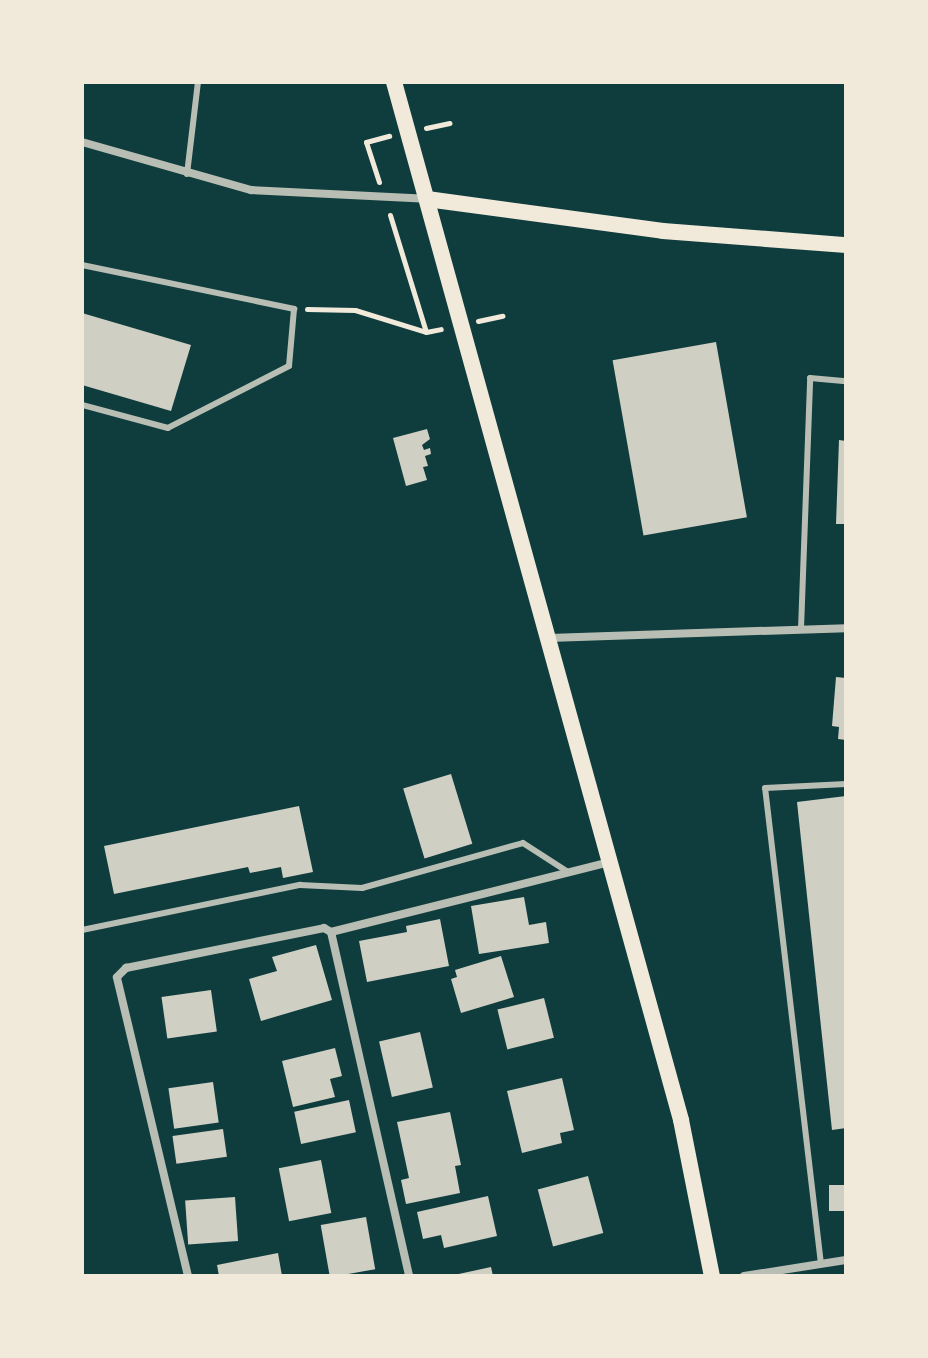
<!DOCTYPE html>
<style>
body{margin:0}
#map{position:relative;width:928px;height:1358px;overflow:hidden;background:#0f3d3e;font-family:"Work Sans",sans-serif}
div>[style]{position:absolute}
.building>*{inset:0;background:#cfcfc3;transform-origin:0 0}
.path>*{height:5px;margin:-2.5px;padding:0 2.5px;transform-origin:2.5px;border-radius:2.5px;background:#f1e9da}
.service>*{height:6px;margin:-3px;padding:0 3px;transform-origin:3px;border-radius:3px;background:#b8beb3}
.minor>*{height:8px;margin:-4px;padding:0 4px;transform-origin:4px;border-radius:4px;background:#b8beb3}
.secondary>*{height:16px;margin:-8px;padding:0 8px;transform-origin:8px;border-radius:8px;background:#f1e9da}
span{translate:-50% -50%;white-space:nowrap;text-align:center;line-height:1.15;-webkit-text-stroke:8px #f1e9da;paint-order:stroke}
.frame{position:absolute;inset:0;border:84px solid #f1e9da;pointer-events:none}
</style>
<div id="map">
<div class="building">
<i style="clip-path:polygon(82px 313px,191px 345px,171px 411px,82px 385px)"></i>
<i style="left:716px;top:342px;width:178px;height:105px;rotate:80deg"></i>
<i style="clip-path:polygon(427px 429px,430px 439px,422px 445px,424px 450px,430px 448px,431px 454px,425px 456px,428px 466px,423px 467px,427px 480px,406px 486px,393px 438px)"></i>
<i style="clip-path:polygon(839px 440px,846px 441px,846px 524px,836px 524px)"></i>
<i style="clip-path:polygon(836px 677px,846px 678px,846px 740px,838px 739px,839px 727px,832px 726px)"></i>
<i style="left:451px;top:774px;width:73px;height:50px;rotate:73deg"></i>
<i style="clip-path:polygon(846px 796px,846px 1128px,832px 1130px,797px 802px)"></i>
<i style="clip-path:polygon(299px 806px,313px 872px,283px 878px,281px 867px,250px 873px,248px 867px,114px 894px,104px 846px)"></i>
<i style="clip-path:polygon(524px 897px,529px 925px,546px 922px,549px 943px,479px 954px,471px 906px)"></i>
<i style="clip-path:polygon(440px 919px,449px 966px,367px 982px,359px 941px,407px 932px,406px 926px)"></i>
<i style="clip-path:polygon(316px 945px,332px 1000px,261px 1021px,249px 979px,277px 971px,272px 957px)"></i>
<i style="clip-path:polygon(501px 956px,514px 997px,461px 1013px,451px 979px,457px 977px,455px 970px)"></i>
<i style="left:211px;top:990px;width:42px;height:50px;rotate:82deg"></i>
<i style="left:544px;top:998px;width:41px;height:48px;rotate:76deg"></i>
<i style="left:420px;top:1032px;width:57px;height:42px;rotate:77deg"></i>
<i style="clip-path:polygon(335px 1048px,342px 1076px,330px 1079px,335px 1097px,293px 1107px,282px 1061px)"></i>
<i style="clip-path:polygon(562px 1078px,574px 1130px,560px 1133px,562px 1143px,522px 1153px,507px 1091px)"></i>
<i style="left:213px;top:1082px;width:41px;height:45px;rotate:82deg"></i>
<i style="left:349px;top:1100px;width:33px;height:56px;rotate:78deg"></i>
<i style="clip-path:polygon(450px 1112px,461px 1165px,455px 1166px,460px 1193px,406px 1204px,401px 1180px,409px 1178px,397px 1122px)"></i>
<i style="left:223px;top:1129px;width:28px;height:51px;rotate:82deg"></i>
<i style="left:321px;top:1160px;width:54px;height:43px;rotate:79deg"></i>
<i style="left:588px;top:1176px;width:59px;height:52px;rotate:75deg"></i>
<i style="left:829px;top:1185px;width:17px;height:26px"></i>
<i style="clip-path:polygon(488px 1196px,497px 1236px,444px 1248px,441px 1235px,423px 1239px,417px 1212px)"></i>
<i style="left:235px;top:1197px;width:44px;height:50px;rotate:86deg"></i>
<i style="left:366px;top:1217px;width:53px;height:46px;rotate:80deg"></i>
<i style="clip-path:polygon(278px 1253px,282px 1276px,219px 1276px,217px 1265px)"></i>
<i style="clip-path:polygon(491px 1267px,493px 1276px,454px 1276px,454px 1275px)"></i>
</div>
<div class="path">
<i style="left:426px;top:128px;width:24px;rotate:-12deg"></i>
<i style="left:379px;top:182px;width:42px;rotate:-108deg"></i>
<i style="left:366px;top:142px;width:24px;rotate:-15deg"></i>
<i style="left:390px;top:215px;width:122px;rotate:72.9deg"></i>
<i style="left:307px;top:309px;width:48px;rotate:1.2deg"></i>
<i style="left:355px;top:310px;width:74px;rotate:17.2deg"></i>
<i style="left:426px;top:332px;width:15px;rotate:-11deg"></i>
<i style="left:478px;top:321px;width:25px;rotate:-12deg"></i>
</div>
<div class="service">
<i style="left:187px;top:174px;width:93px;rotate:-83.2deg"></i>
<i style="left:82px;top:265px;width:217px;rotate:11.7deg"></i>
<i style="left:294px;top:309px;width:57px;rotate:95deg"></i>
<i style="left:289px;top:366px;width:136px;rotate:152.9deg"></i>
<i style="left:168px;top:428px;width:89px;rotate:-165deg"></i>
<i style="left:801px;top:629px;width:251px;rotate:-87.9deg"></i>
<i style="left:810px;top:378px;width:36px;rotate:5deg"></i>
<i style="left:82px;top:930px;width:223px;rotate:-11.7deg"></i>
<i style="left:300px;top:885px;width:62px;rotate:2.8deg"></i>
<i style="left:362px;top:888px;width:167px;rotate:-15.6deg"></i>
<i style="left:523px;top:843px;width:54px;rotate:32.8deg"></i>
<i style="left:821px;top:1264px;width:479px;rotate:-96.7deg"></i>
<i style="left:765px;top:788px;width:81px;rotate:-2.8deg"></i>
</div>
<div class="minor">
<i style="left:82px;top:142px;width:176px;rotate:15.9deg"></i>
<i style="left:251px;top:190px;width:175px;rotate:2.9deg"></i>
<i style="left:549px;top:638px;width:297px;rotate:-1.9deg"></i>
<i style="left:331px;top:932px;width:353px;rotate:77.2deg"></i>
<i style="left:188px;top:1276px;width:307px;rotate:-103.4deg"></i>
<i style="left:117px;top:977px;width:13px;rotate:-45deg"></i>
<i style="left:126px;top:968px;width:202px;rotate:-11.4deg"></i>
<i style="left:324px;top:928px;width:8px;rotate:30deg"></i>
<i style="left:331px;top:932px;width:287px;rotate:-14.1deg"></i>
<i style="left:744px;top:1276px;width:103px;rotate:-8.9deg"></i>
</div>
<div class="secondary">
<i style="left:394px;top:82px;width:1077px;rotate:74.54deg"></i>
<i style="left:681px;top:1120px;width:159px;rotate:78.8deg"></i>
<i style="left:427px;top:199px;width:238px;rotate:7.7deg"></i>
<i style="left:663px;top:231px;width:184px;rotate:4.4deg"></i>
</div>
<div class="frame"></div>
</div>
